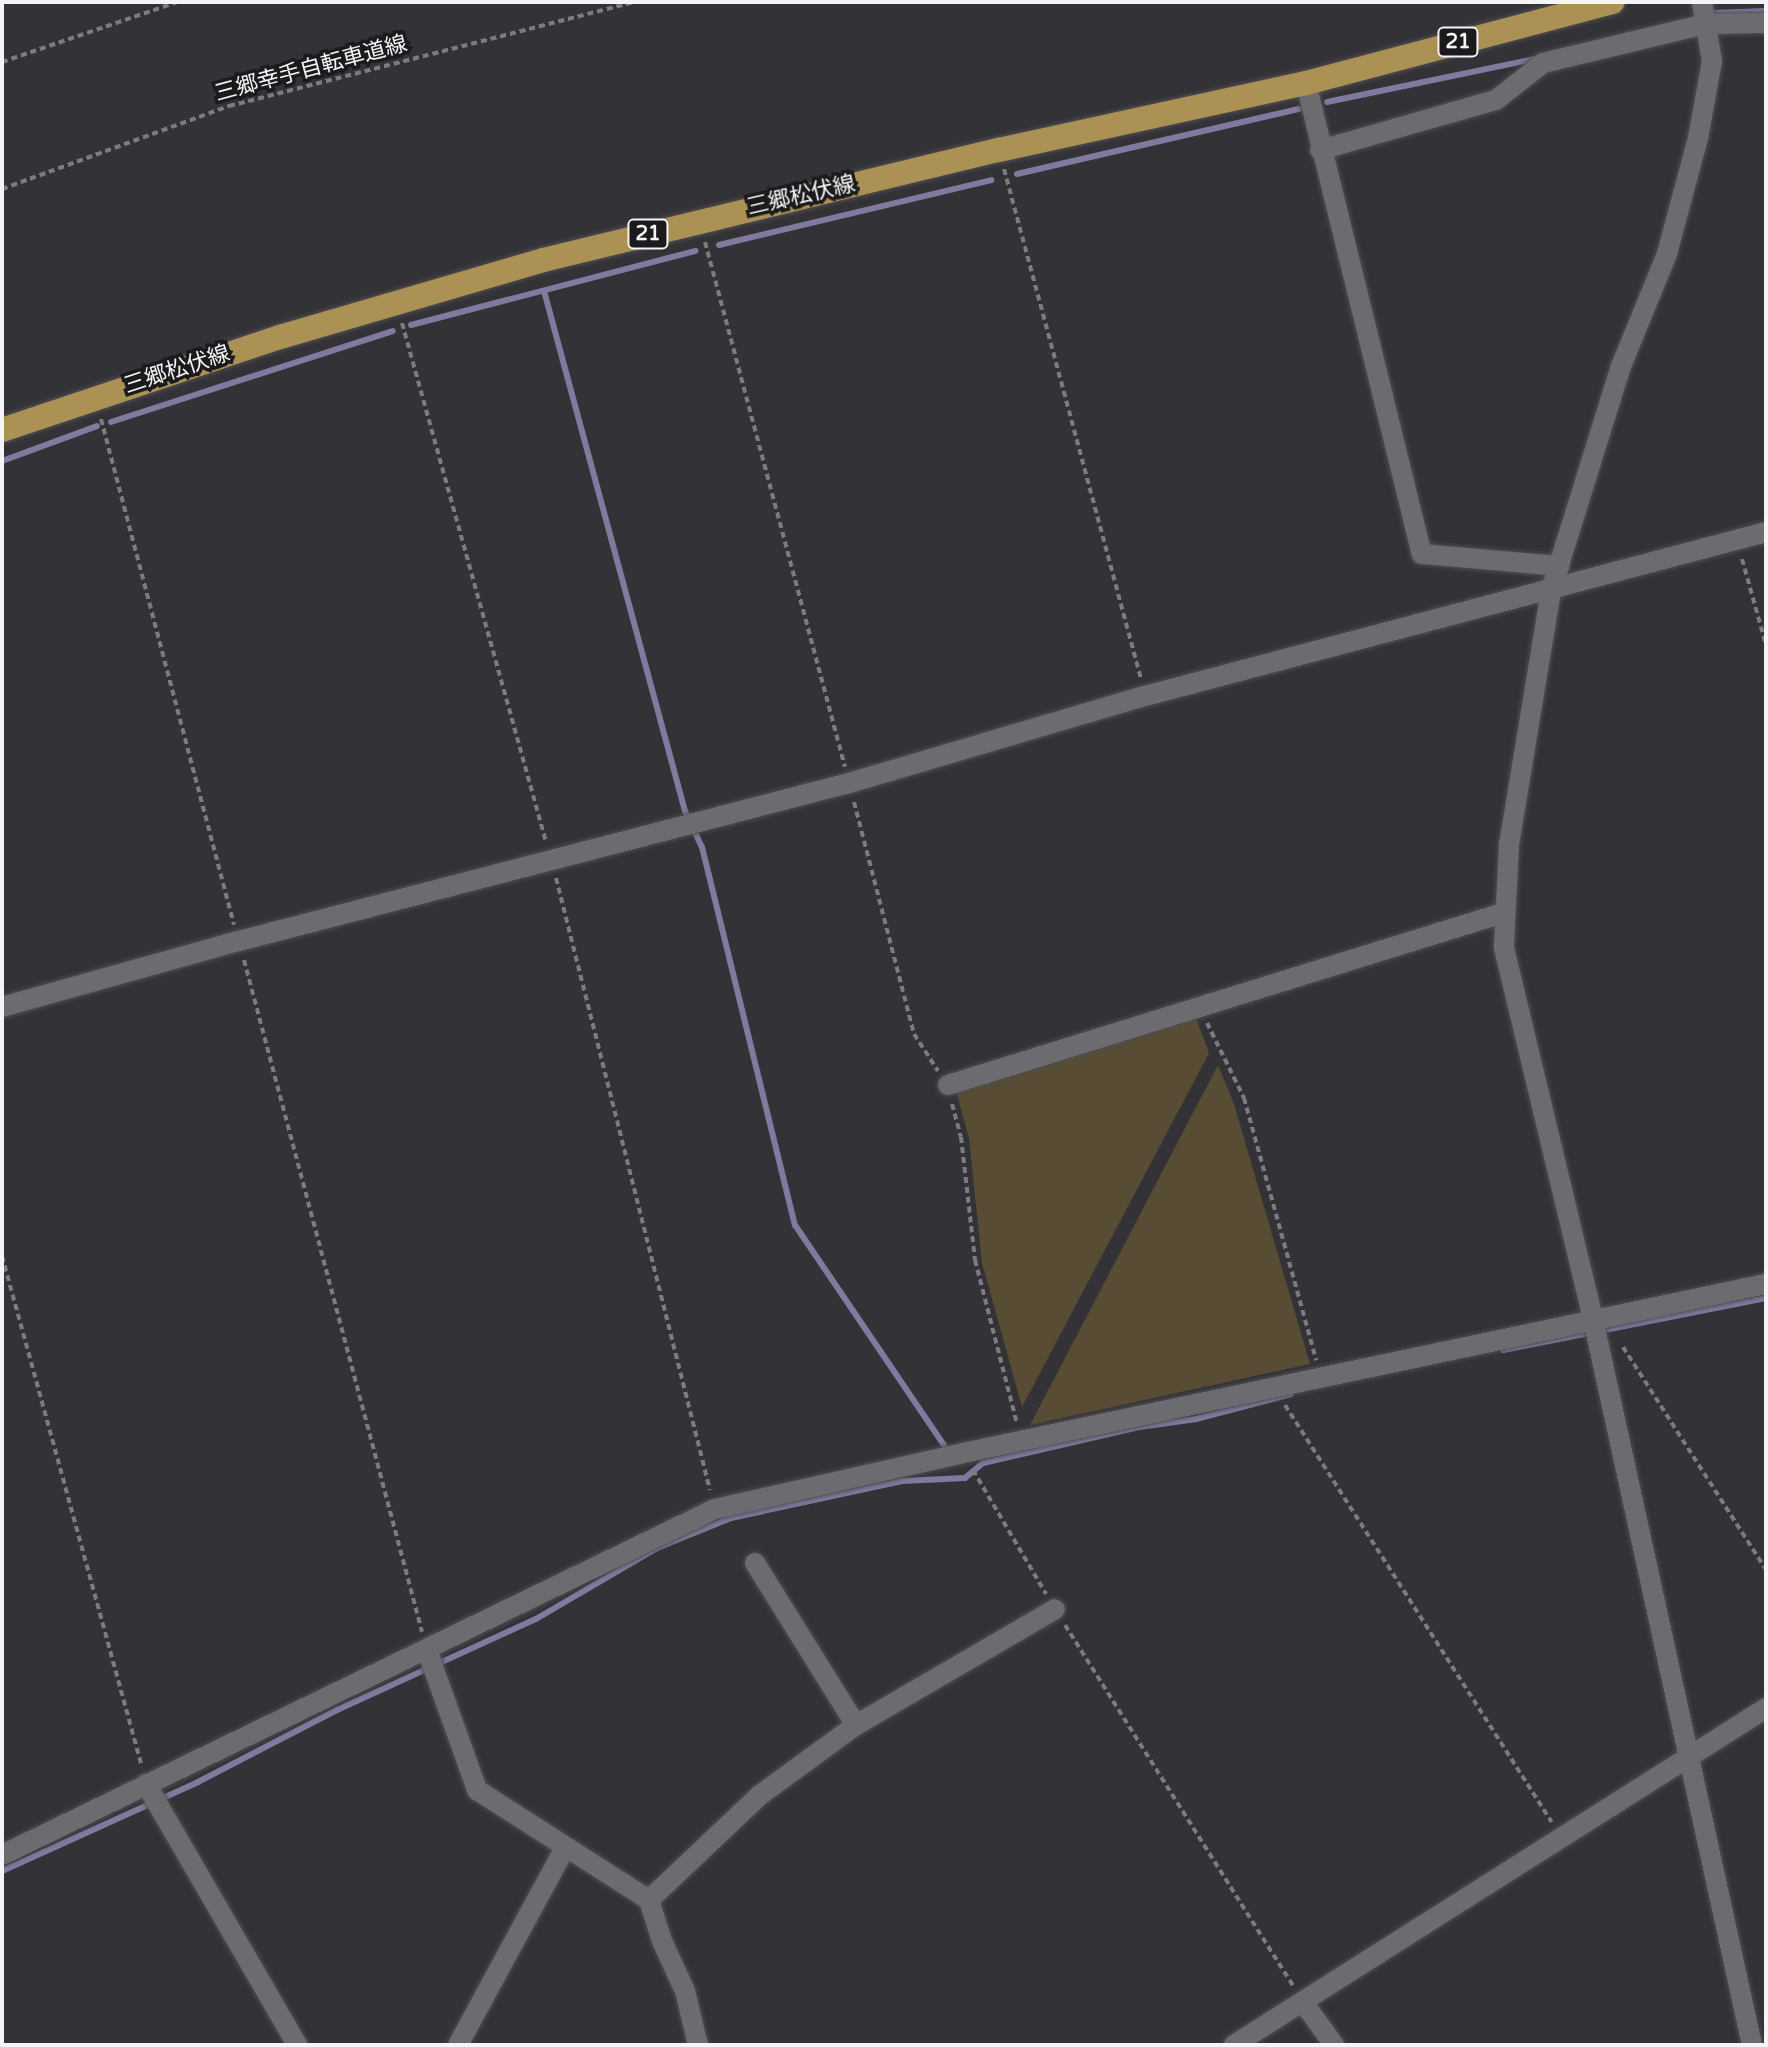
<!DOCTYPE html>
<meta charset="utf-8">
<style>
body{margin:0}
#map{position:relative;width:1768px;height:2047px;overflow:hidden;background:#333237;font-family:"Varela Round","Noto Sans JP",sans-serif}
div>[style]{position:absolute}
.green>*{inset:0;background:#584d34}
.stream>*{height:6px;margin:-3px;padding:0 3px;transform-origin:3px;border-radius:3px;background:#82799f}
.path>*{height:4px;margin-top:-2px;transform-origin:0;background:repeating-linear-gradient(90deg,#7c7b7f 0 6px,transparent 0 10px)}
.roads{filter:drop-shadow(0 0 2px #4f4e52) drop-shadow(0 0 2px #4f4e52)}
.minor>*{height:20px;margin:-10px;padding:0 10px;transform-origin:10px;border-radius:10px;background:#6c6c70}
.major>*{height:24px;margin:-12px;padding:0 12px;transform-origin:12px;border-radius:12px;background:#ab9153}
span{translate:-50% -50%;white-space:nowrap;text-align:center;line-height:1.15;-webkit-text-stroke:7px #1b1b1d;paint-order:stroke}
.shield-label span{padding:2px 6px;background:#1b1b1d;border:2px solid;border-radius:6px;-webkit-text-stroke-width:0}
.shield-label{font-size:20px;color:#f5f4f7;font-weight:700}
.street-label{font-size:22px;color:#f5f4f7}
.frame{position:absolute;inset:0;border:4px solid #f5f4f7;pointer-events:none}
</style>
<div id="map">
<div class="green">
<i style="clip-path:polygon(1196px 1018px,1209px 1053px,1022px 1407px,982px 1263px,969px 1138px,956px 1091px)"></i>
<i style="clip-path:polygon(1218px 1065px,1234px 1104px,1310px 1364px,1030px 1425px)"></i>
</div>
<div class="stream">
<i style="left:1712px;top:13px;width:54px;rotate:-2.1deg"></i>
<i style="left:1327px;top:102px;width:217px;rotate:-11.7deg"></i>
<i style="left:1017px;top:174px;width:289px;rotate:-13deg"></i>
<i style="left:719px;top:245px;width:280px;rotate:-13.4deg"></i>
<i style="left:544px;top:291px;width:539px;rotate:74.83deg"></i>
<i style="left:685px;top:811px;width:40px;rotate:65deg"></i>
<i style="left:702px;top:847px;width:389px;rotate:76.2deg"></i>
<i style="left:795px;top:1225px;width:273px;rotate:55.9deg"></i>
<i style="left:411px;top:325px;width:294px;rotate:-14.6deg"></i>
<i style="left:111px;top:422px;width:296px;rotate:-17.9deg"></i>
<i style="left:2px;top:461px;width:101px;rotate:-20.2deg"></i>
<i style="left:1503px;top:1350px;width:268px;rotate:-11.2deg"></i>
<i style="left:2px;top:1871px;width:215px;rotate:-24.4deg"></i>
<i style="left:198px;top:1782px;width:157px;rotate:-27.4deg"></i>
<i style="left:337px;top:1710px;width:219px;rotate:-24.6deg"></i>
<i style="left:536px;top:1619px;width:140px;rotate:-30.4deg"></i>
<i style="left:657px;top:1548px;width:80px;rotate:-22.1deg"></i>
<i style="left:731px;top:1518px;width:175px;rotate:-12.2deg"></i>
<i style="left:902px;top:1481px;width:63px;rotate:-2.7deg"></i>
<i style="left:965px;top:1478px;width:23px;rotate:-40deg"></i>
<i style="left:983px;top:1463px;width:160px;rotate:-13deg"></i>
<i style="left:1139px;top:1427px;width:58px;rotate:-8deg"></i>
<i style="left:1196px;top:1419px;width:98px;rotate:-14.7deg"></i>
</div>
<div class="path">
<i style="left:2px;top:62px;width:185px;rotate:-18.9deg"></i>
<i style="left:1004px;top:169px;width:528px;rotate:74.96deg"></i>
<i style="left:2px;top:189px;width:242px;rotate:-20.1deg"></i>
<i style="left:229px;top:106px;width:419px;rotate:-14.4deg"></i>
<i style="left:705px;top:242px;width:543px;rotate:75.07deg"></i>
<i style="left:402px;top:323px;width:539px;rotate:74.49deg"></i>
<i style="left:101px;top:419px;width:523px;rotate:75.27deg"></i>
<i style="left:1742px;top:559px;width:89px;rotate:74.4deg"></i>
<i style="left:854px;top:802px;width:240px;rotate:75.5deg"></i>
<i style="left:914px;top:1034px;width:44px;rotate:57deg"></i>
<i style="left:556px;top:878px;width:631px;rotate:75.88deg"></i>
<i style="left:244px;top:960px;width:695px;rotate:75.16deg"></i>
<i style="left:1207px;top:1023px;width:84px;rotate:63.7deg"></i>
<i style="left:1244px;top:1098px;width:272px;rotate:74.6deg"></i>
<i style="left:952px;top:1104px;width:34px;rotate:75deg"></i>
<i style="left:961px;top:1137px;width:124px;rotate:83.5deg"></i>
<i style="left:975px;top:1260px;width:169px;rotate:75.6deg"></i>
<i style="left:2px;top:1256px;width:530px;rotate:74.68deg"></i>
<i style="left:1623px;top:1347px;width:265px;rotate:57.3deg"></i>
<i style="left:1285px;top:1405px;width:495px;rotate:57.4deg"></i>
<i style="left:973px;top:1470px;width:144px;rotate:59.5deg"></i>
<i style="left:1065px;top:1625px;width:427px;rotate:57.7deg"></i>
</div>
<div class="roads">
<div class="minor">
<i style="left:1702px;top:2px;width:60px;rotate:80.4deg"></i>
<i style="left:1712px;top:61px;width:78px;rotate:100.3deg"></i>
<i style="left:1698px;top:138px;width:120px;rotate:105deg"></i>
<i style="left:1667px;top:254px;width:121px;rotate:112.3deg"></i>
<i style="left:1621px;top:366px;width:236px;rotate:107.3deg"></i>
<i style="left:1551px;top:591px;width:256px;rotate:99.4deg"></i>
<i style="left:1509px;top:844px;width:104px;rotate:92.8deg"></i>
<i style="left:1504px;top:948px;width:382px;rotate:76.5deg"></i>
<i style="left:1593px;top:1319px;width:743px;rotate:77.65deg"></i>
<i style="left:1306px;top:83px;width:485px;rotate:76.2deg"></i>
<i style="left:1422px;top:554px;width:138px;rotate:5deg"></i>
<i style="left:1320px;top:150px;width:183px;rotate:-15.9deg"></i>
<i style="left:1496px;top:100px;width:60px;rotate:-38.2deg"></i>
<i style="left:1543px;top:63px;width:168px;rotate:-13.5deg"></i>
<i style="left:1706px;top:24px;width:60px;rotate:-1deg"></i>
<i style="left:2px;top:1007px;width:246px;rotate:-15.6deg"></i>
<i style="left:239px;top:941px;width:630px;rotate:-14.52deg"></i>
<i style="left:849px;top:783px;width:309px;rotate:-16.4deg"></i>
<i style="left:1145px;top:696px;width:642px;rotate:-14.79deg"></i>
<i style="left:948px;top:1085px;width:581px;rotate:-17.22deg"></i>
<i style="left:755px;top:1563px;width:191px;rotate:58.1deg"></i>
<i style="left:856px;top:1725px;width:230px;rotate:-30.2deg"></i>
<i style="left:427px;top:1650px;width:149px;rotate:70.3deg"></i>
<i style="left:477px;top:1790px;width:204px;rotate:32.6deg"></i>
<i style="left:649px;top:1900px;width:43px;rotate:72.4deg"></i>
<i style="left:662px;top:1941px;width:55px;rotate:65.3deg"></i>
<i style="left:685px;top:1991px;width:56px;rotate:76.5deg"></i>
<i style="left:146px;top:1784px;width:302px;rotate:59.9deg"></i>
<i style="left:2px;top:1855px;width:793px;rotate:-25.89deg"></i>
<i style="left:715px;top:1509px;width:254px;rotate:-12.7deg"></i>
<i style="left:963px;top:1453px;width:821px;rotate:-11.89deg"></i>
<i style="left:649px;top:1900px;width:153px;rotate:-43.4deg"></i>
<i style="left:760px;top:1795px;width:119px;rotate:-36.1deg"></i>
<i style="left:1303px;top:2002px;width:53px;rotate:54.2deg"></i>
<i style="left:458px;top:2045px;width:224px;rotate:-61.5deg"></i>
<i style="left:1234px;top:2045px;width:630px;rotate:-32.35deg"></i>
</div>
<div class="major">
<i style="left:2px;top:430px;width:293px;rotate:-18.5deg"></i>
<i style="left:280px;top:337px;width:274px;rotate:-16.3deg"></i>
<i style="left:543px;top:260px;width:469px;rotate:-13.6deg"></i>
<i style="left:999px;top:150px;width:314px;rotate:-12.3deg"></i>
<i style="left:1306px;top:83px;width:317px;rotate:-14.8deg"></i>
</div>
</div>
<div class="shield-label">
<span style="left:1458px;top:42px">21</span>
<span style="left:648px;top:234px">21</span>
</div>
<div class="street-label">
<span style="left:311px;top:69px;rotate:-15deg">三郷幸手自転車道線</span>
<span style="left:801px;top:196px;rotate:-13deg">三郷松伏線</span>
<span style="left:177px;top:370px;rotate:-18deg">三郷松伏線</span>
</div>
<div class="frame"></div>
</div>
